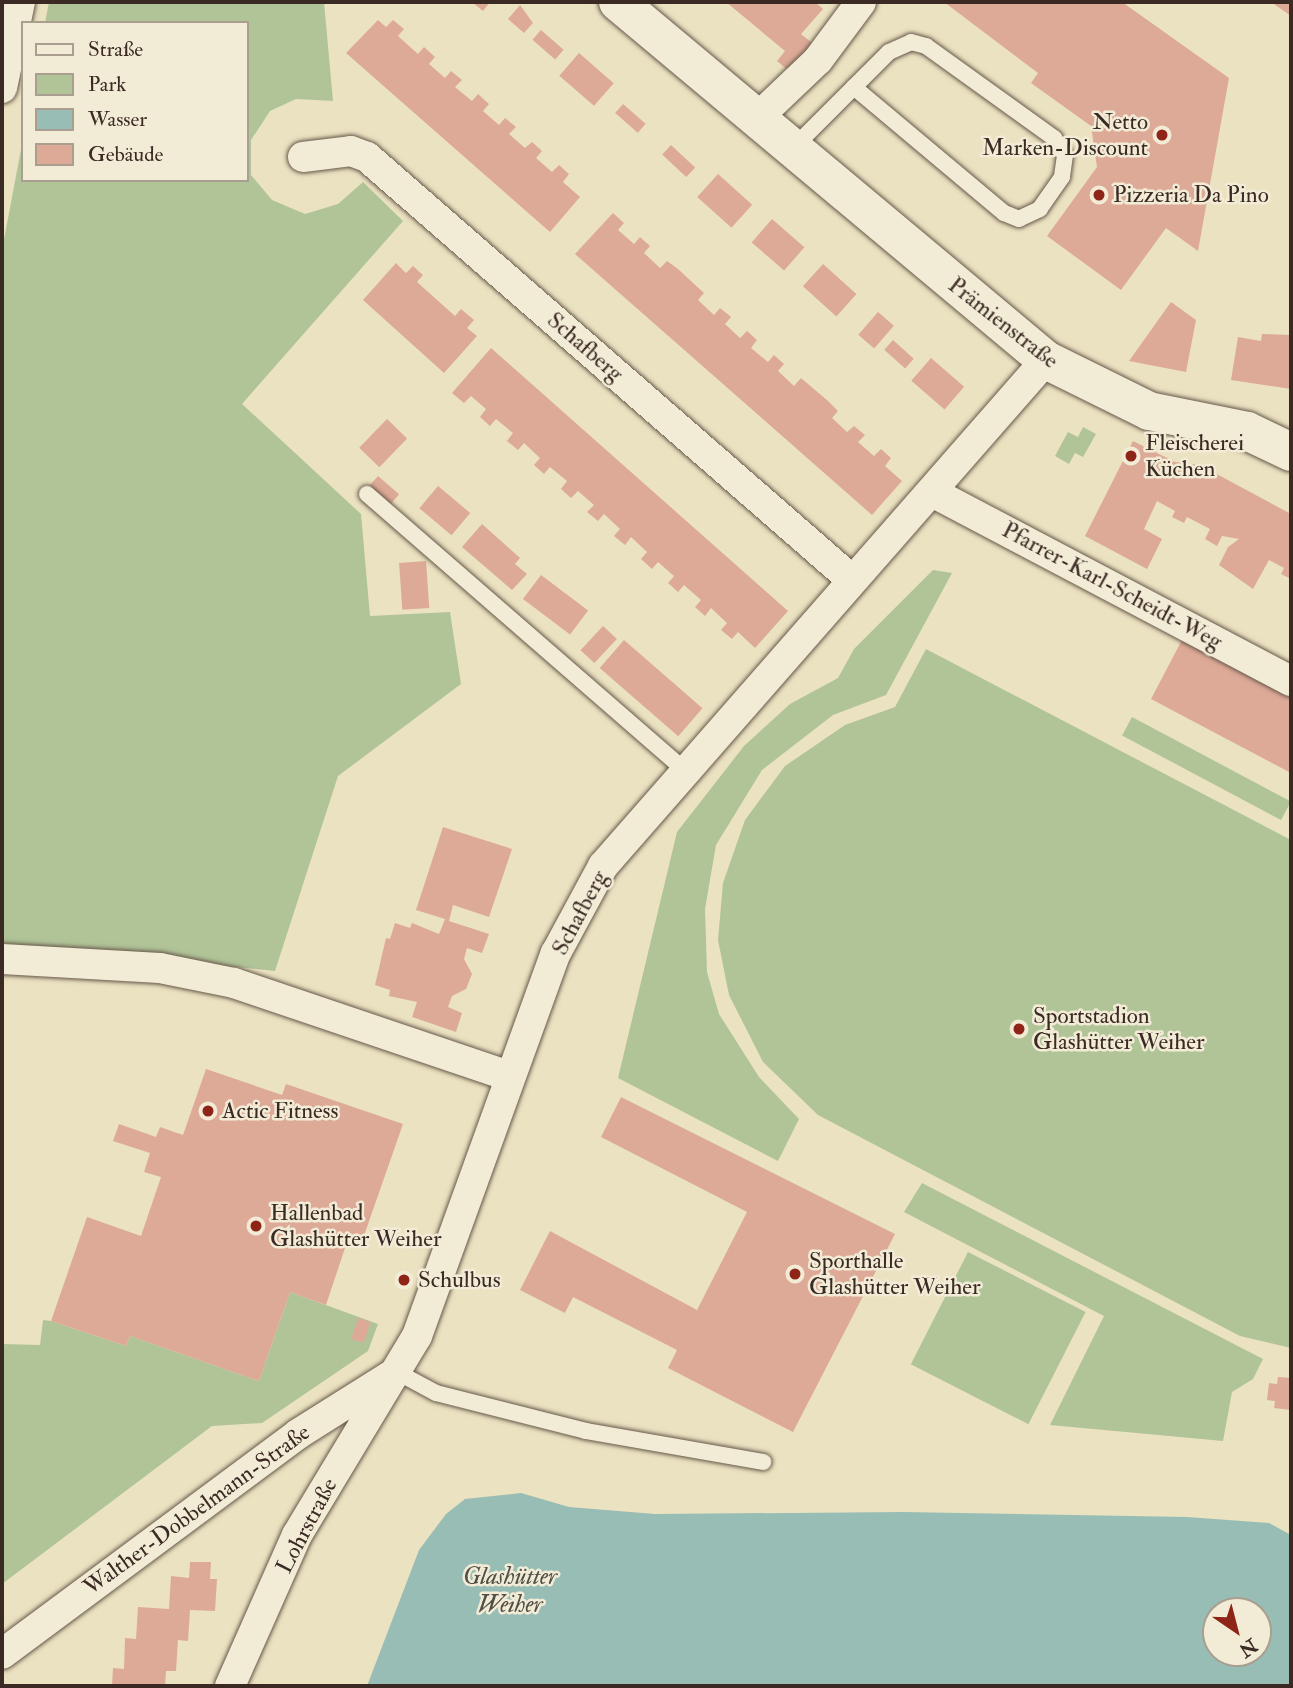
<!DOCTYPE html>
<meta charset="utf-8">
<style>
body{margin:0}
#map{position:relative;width:1293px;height:1688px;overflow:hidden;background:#ebe2c1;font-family:"IM FELL Double Pica",serif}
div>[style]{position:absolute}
.green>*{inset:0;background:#b1c498;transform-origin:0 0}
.water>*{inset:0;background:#98bdb4}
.building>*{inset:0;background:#deaa98;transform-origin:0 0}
.roads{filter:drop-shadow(0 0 2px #67584a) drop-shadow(0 0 2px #67584a)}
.service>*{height:16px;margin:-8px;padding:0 8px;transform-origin:8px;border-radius:8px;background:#f2ecd7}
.minor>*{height:30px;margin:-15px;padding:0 15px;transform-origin:15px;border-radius:15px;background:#f2ecd7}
.tertiary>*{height:38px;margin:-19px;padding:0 19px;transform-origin:19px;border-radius:19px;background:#f2ecd7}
.dots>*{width:19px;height:19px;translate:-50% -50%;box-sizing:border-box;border:4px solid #f2ecd7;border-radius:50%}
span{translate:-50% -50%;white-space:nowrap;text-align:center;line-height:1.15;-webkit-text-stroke:5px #f2ecd7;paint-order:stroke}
.poi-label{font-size:23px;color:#3b2a23}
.right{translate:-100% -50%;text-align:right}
.left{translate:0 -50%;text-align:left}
.street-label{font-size:23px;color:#3b2a23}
.water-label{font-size:24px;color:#524f47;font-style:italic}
.frame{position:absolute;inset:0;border:4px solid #3b2a23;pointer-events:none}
.legend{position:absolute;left:21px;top:21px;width:228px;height:161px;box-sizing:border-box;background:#f2ecd7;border:2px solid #a99e8f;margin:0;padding:9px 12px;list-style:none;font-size:21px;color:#3b2a23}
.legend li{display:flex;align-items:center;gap:14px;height:35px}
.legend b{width:35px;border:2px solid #a99e8f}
.north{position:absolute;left:1202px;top:1597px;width:70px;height:70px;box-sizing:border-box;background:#f2ecd7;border:2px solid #a99e8f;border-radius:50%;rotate:145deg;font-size:19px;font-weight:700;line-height:28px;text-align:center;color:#3b2a23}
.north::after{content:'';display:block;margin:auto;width:24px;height:32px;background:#8f2418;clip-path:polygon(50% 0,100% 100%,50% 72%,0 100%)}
</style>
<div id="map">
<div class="green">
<i style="clip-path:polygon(49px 2px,324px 2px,333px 101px,296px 99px,270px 111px,251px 140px,251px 175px,272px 200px,305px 214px,338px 204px,363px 182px,403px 221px,242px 404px,361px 514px,370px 616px,450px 612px,461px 684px,338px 776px,275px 971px,2px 943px,2px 250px,23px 139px,23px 180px,247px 180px,247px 23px,45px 23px)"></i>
<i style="clip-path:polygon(1083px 427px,1096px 434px,1083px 457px,1075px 453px,1069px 464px,1055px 456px,1068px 432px,1078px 437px)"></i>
<i style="clip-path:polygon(933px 570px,952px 573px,886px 695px,833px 715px,762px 770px,716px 845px,705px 909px,707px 972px,719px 1014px,759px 1077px,799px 1119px,778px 1161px,618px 1078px,677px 832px,744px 746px,790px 704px,838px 678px,854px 649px)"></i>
<i style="clip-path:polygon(926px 649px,1291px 840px,1291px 1348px,1240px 1336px,818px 1115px,763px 1062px,729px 995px,718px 940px,723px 883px,745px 820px,785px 766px,845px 725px,895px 707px)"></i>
<i style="left:1132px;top:717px;width:180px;height:21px;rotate:28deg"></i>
<i style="clip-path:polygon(922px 1183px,1263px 1359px,1253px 1379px,1232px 1392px,1223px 1441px,1050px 1425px,1104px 1316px,904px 1212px)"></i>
<i style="left:968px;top:1252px;width:132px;height:126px;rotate:27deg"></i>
<i style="clip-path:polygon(290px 1292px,378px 1324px,368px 1351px,262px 1423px,212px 1426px,2px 1584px,2px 1344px,40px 1345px,43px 1320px,51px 1321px,126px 1346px,130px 1336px,259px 1381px)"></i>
</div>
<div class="water">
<i style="clip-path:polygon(evenodd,521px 1493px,569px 1507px,655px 1514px,903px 1512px,1187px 1517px,1269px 1523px,1291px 1535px,1291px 1686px,367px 1686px,419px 1550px,446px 1514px,465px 1499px,521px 1493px,1216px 1611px,1258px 1611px,1258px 1653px,1216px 1653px,1216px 1611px)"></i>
</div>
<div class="building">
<i style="clip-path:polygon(472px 2px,490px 2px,483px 11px)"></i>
<i style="clip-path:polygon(726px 2px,815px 2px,823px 9px,801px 34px,812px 43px,789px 71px,777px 61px,785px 51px)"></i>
<i style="clip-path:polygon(944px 2px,1122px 2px,1229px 78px,1198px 251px,1166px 228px,1121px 290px,1047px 236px,1097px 167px,1091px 126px,1031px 83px,1038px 73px)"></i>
<i style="clip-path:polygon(1271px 2px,1291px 2px,1291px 16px)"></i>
<i style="clip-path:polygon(520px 5px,533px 23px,524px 33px,508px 19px)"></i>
<i style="clip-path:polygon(378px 20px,386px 27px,393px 20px,404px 29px,398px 36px,418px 54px,424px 47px,435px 57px,429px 64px,445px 78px,451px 71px,462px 80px,455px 87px,472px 101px,478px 94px,489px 104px,483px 111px,499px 125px,505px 118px,516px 127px,509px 134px,525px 148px,532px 142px,542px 151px,536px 158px,552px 172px,559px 165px,569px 174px,563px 182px,580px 197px,550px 232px,346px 53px)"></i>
<i style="left:541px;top:30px;width:30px;height:13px;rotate:41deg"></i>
<i style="left:579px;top:53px;width:46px;height:30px;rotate:41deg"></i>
<i style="left:623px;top:104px;width:30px;height:12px;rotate:41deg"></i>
<i style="left:671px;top:145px;width:33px;height:13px;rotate:43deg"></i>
<i style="left:718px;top:174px;width:46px;height:31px;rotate:42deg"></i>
<i style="clip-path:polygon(613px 213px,624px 223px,618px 230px,634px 244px,640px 237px,650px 246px,644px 253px,660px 268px,667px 261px,678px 269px,704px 293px,698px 300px,714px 315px,720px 308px,731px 317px,725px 324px,740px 338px,747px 331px,757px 340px,751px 348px,768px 362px,774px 355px,784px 364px,778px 371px,794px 386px,801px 378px,828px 401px,838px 411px,832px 418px,847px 432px,854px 426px,865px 435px,858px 442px,874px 456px,881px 449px,891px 458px,885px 466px,902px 481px,872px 515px,575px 254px)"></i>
<i style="left:772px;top:219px;width:43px;height:31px;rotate:41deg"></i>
<i style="clip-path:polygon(396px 263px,406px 273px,413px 266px,423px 275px,417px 282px,455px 316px,461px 309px,474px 320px,467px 328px,477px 336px,444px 373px,363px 300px)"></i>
<i style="left:823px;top:264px;width:45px;height:30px;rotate:42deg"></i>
<i style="clip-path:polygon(1171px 302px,1196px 320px,1186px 372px,1129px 361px)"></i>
<i style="left:878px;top:312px;width:21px;height:30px;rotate:41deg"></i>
<i style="clip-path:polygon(1262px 334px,1291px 335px,1291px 389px,1231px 380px,1238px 337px,1261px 341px)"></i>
<i style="left:893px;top:340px;width:28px;height:13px;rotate:42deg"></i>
<i style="clip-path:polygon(491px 348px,788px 611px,755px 648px,738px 632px,732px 639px,721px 630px,727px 623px,711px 608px,705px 616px,695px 607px,701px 600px,684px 585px,678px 592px,668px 583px,674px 576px,658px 562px,652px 569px,641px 559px,647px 552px,631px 537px,625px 545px,614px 536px,620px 529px,604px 514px,598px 521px,587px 512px,594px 505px,578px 491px,571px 498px,561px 489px,567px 481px,550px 467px,544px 474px,534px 465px,540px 458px,524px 443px,518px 450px,507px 441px,513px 433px,496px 419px,490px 426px,480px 417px,486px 409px,471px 396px,464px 403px,452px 393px)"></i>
<i style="left:931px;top:358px;width:44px;height:30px;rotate:41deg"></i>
<i style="left:387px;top:419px;width:28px;height:40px;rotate:44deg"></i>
<i style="clip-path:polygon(1133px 441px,1175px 462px,1200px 465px,1291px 514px,1291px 579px,1281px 574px,1284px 568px,1269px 560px,1253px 589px,1219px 565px,1228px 547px,1239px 539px,1222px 536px,1217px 546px,1205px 539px,1210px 529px,1187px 517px,1184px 523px,1172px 517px,1175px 511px,1157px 501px,1144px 529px,1162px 539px,1147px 569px,1085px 536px)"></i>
<i style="left:378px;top:476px;width:28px;height:13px;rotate:41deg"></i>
<i style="left:438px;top:486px;width:42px;height:29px;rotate:40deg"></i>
<i style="clip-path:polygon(482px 524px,520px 558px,515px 564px,527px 574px,512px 590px,462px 547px)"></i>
<i style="left:426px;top:561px;width:47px;height:27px;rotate:86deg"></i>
<i style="left:541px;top:575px;width:59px;height:30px;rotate:37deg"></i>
<i style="left:603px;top:626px;width:19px;height:33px;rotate:43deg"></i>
<i style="clip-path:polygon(1183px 638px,1291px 695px,1291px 773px,1151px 699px)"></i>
<i style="left:624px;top:640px;width:104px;height:37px;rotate:41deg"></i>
<i style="clip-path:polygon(443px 827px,512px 849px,489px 917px,453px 905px,449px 921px,489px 934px,482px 953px,467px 948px,464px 959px,472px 974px,466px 989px,452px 996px,448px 1007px,462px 1013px,456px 1032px,412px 1017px,417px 1002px,389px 996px,390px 990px,375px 985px,386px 938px,390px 939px,395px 923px,410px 928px,412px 923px,439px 934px,445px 919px,416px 910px)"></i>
<i style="clip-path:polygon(206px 1069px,282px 1095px,286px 1084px,403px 1124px,360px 1247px,347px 1242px,326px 1305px,290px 1292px,259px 1381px,130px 1336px,126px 1346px,51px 1321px,87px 1217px,141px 1236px,161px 1177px,144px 1172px,150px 1153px,113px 1141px,119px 1124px,156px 1137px,160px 1127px,183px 1135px)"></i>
<i style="clip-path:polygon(621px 1097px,895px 1234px,793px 1432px,668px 1368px,677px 1350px,573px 1297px,565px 1313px,520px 1290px,550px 1231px,697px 1310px,747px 1212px,601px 1137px)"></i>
<i style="left:358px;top:1318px;width:13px;height:22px;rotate:18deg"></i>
<i style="clip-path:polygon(1278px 1377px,1291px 1378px,1291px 1410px,1274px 1408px,1275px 1401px,1267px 1400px,1269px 1383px,1277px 1384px)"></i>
<i style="clip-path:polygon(190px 1562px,211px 1562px,210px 1579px,217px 1579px,215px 1611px,190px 1610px,188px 1641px,178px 1640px,176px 1671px,166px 1671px,165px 1686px,112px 1686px,113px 1668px,124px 1669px,125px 1638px,136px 1639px,138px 1607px,169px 1609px,171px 1576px,189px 1578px)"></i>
</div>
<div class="roads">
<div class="service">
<i style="left:792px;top:149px;width:137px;rotate:-45deg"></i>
<i style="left:889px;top:52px;width:24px;rotate:-24deg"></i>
<i style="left:911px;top:42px;width:16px;rotate:15deg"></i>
<i style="left:926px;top:46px;width:158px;rotate:35.7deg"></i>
<i style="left:1054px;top:138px;width:20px;rotate:57deg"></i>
<i style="left:1065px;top:155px;width:22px;rotate:98deg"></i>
<i style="left:1062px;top:177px;width:39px;rotate:125deg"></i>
<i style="left:1040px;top:209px;width:23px;rotate:155deg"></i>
<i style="left:1019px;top:219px;width:16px;rotate:-158deg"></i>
<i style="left:1004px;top:213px;width:196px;rotate:-140deg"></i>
<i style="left:367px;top:494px;width:422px;rotate:41deg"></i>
<i style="left:397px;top:1372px;width:44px;rotate:28.3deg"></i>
<i style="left:436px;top:1393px;width:155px;rotate:14.2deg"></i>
<i style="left:586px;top:1431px;width:180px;rotate:9.9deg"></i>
</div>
<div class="minor">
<i style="left:2px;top:88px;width:88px;rotate:-78.2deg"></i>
<i style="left:755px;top:120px;width:87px;rotate:-43.6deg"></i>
<i style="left:818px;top:60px;width:72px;rotate:-53.4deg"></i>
<i style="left:303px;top:157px;width:48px;rotate:-7.1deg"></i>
<i style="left:351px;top:151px;width:17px;rotate:21deg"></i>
<i style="left:367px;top:157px;width:644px;rotate:41.09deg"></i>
<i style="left:932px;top:492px;width:406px;rotate:27.8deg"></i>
<i style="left:2px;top:959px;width:158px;rotate:3.3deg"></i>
<i style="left:160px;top:968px;width:76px;rotate:11.5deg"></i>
<i style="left:234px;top:983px;width:290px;rotate:18.7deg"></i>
<i style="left:2px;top:1654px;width:369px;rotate:-36.6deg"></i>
<i style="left:298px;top:1434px;width:109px;rotate:-32.2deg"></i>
<i style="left:230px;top:1686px;width:165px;rotate:-66.1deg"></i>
<i style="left:297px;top:1535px;width:232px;rotate:-58.9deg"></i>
<i style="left:417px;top:1336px;width:407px;rotate:-70.1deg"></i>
<i style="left:556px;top:953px;width:99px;rotate:-61.6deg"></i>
<i style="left:603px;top:866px;width:673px;rotate:-48.8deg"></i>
</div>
<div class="tertiary">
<i style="left:618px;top:2px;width:558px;rotate:39.91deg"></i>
<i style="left:1046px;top:360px;width:115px;rotate:26.3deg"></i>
<i style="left:1149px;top:411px;width:100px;rotate:11.5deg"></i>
<i style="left:1247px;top:431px;width:49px;rotate:25.5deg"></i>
</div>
</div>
<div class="dots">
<i style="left:1162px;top:135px;background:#8f2418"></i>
<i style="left:1099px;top:195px;background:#8f2418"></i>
<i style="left:1131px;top:456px;background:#8f2418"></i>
<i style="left:1019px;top:1029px;background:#8f2418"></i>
<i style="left:208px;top:1111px;background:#8f2418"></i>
<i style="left:256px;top:1226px;background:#8f2418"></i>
<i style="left:795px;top:1274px;background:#8f2418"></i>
<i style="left:404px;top:1280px;background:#8f2418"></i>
</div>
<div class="poi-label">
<span class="right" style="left:1148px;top:135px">Netto<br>Marken-Discount</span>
<span class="left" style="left:1113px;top:195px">Pizzeria Da Pino</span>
<span class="left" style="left:1145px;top:456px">Fleischerei<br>Küchen</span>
<span class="left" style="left:1033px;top:1029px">Sportstadion<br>Glashütter Weiher</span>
<span class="left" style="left:222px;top:1111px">Actic Fitness</span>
<span class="left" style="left:270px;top:1226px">Hallenbad<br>Glashütter Weiher</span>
<span class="left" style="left:809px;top:1274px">Sporthalle<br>Glashütter Weiher</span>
<span class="left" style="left:418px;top:1280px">Schulbus</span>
</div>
<div class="street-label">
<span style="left:1003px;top:323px;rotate:38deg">Prämienstraße</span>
<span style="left:585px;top:347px;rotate:41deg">Schafberg</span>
<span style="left:1112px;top:586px;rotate:28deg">Pfarrer-Karl-Scheidt-Weg</span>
<span style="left:580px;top:913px;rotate:-62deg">Schafberg</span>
<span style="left:197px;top:1510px;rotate:-36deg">Walther-Dobbelmann-Straße</span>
<span style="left:307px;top:1526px;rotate:-62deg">Lohrstraße</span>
</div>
<div class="water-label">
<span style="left:510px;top:1591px">Glashütter<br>Weiher</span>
</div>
<div class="frame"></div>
<ul class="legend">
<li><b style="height:9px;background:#f2ecd7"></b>Straße</li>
<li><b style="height:19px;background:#b1c498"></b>Park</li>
<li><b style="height:19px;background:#98bdb4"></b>Wasser</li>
<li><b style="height:19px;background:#deaa98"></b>Gebäude</li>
</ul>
<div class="north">N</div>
</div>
